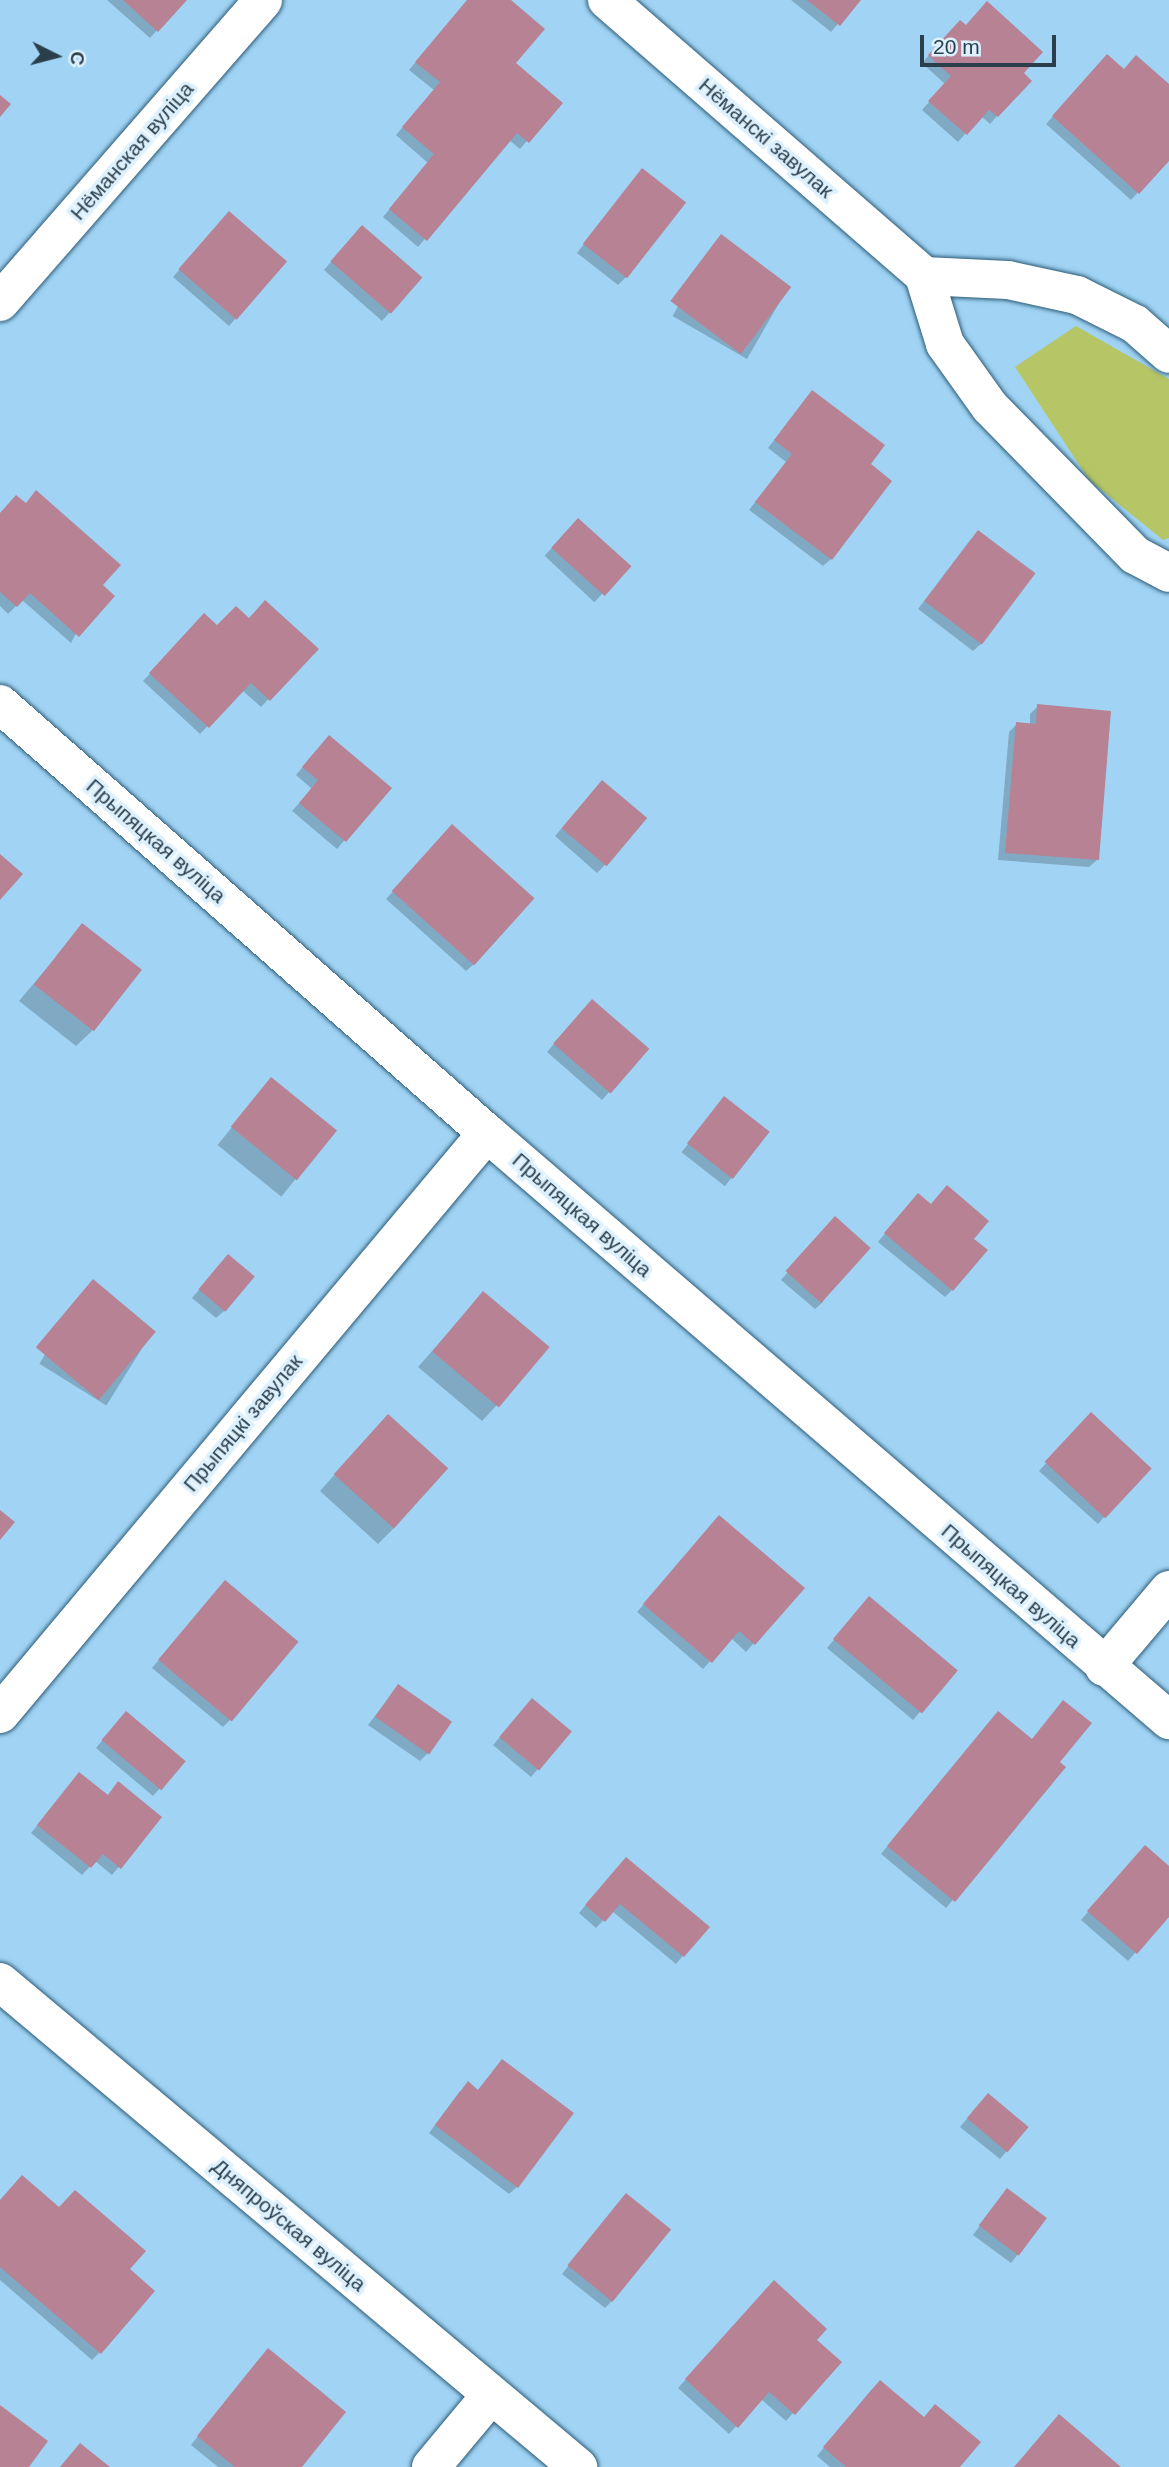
<!DOCTYPE html>
<meta charset="utf-8">
<style>
body{margin:0}
#map{position:relative;width:1169px;height:2467px;overflow:hidden;background:#a1d4f4;font-family:Helvetica,sans-serif}
div>[style]{position:absolute}
.green>*{inset:0;background:#b6c565}
.shadow>*{inset:0;background:#0003;transform-origin:0 0}
.building>*{inset:0;background:#b68294;transform-origin:0 0}
.roads{filter:drop-shadow(0 0 2px #2c5b77) drop-shadow(0 0 2px #2c5b77)}
.minor>*{height:38px;margin:-19px;padding:0 19px;transform-origin:19px;border-radius:19px;background:#fff}
span{translate:-50% -50%;white-space:nowrap;text-align:center;line-height:1.15;-webkit-text-stroke:7px #dcf0fd;paint-order:stroke}
.street-label{font-size:21px;color:#2a3e4b}
.north{position:absolute;left:21px;top:21px;width:70px;height:70px;-webkit-text-stroke:5px #dcf0fd;paint-order:stroke;rotate:96deg;font-size:19px;font-weight:700;line-height:28px;text-align:center;color:#2a3e4b}
.north::after{content:'';display:block;margin:auto;width:24px;height:32px;background:#2a3e4b;clip-path:polygon(50% 0,100% 100%,50% 72%,0 100%)}
.scale{position:absolute;left:920px;top:35px;width:136px;height:32px;box-sizing:border-box;border:4px solid #2a3e4b;border-top:0;padding-left:9px;font-size:21px;line-height:24px;white-space:nowrap;color:#2a3e4b;-webkit-text-stroke:5px #dcf0fd;paint-order:stroke}
</style>
<div id="map">
<div class="green">
<i style="clip-path:polygon(1076px 326px,1169px 379px,1169px 538px,1163px 540px,1089px 480px,1015px 367px)"></i>
</div>
<div class="shadow">
<i style="clip-path:polygon(107px 0,184px 0,150px 38px)"></i>
<i style="clip-path:polygon(468px 0,509px 0,514px 63px,560px 103px,520px 149px,509px 140px,418px 247px,383px 217px,428px 163px,396px 135px,434px 90px,409px 70px)"></i>
<i style="clip-path:polygon(791px 0,858px 0,831px 32px)"></i>
<i style="clip-path:polygon(952px 30px,1021px 74px,997px 116px,990px 124px,981px 116px,958px 142px,922px 110px,945px 84px,922px 63px)"></i>
<i style="clip-path:polygon(1100px 64px,1169px 87px,1169px 159px,1131px 200px,1046px 124px)"></i>
<i style="clip-path:polygon(635px 178px,626px 277px,618px 285px,577px 253px)"></i>
<i style="clip-path:polygon(221px 221px,236px 318px,229px 326px,173px 277px)"></i>
<i style="clip-path:polygon(354px 235px,420px 278px,382px 321px,324px 270px)"></i>
<i style="left:714px;top:244px;width:86px;height:83px;rotate:30deg"></i>
<i style="clip-path:polygon(812px 392px,868px 465px,831px 559px,823px 566px,749px 510px,786px 462px,768px 448px)"></i>
<i style="clip-path:polygon(0 514px,101px 585px,71px 643px,22px 600px,8px 614px,0 606px)"></i>
<i style="left:578px;top:520px;width:68px;height:49px;rotate:43deg"></i>
<i style="clip-path:polygon(971px 539px,981px 644px,973px 651px,918px 609px)"></i>
<i style="clip-path:polygon(249px 620px,316px 649px,261px 707px,242px 690px,200px 734px,143px 681px,197px 623px,217px 627px)"></i>
<i style="clip-path:polygon(1038px 706px,1097px 860px,1089px 867px,998px 860px,1009px 732px,1017px 724px,1030px 725px,1030px 714px)"></i>
<i style="clip-path:polygon(321px 745px,389px 788px,337px 849px,292px 811px,312px 789px,296px 775px)"></i>
<i style="clip-path:polygon(595px 790px,605px 865px,597px 873px,555px 836px)"></i>
<i style="clip-path:polygon(445px 834px,474px 964px,466px 971px,386px 899px)"></i>
<i style="clip-path:polygon(83px 925px,92px 1031px,76px 1046px,19px 1001px)"></i>
<i style="clip-path:polygon(584px 1009px,647px 1050px,602px 1100px,547px 1052px)"></i>
<i style="left:271px;top:1079px;width:82px;height:85px;rotate:39deg"></i>
<i style="left:724px;top:1098px;width:55px;height:69px;rotate:38deg"></i>
<i style="clip-path:polygon(910px 1203px,972px 1240px,952px 1290px,945px 1297px,878px 1242px)"></i>
<i style="clip-path:polygon(827px 1226px,823px 1302px,815px 1309px,781px 1280px)"></i>
<i style="clip-path:polygon(221px 1264px,224px 1311px,216px 1318px,192px 1298px)"></i>
<i style="left:86px;top:1289px;width:79px;height:88px;rotate:32deg"></i>
<i style="clip-path:polygon(483px 1293px,497px 1405px,482px 1421px,418px 1367px)"></i>
<i style="clip-path:polygon(1083px 1422px,1105px 1516px,1098px 1524px,1039px 1471px)"></i>
<i style="clip-path:polygon(373px 1432px,394px 1528px,378px 1544px,320px 1491px)"></i>
<i style="clip-path:polygon(712px 1525px,802px 1588px,746px 1652px,731px 1638px,703px 1669px,637px 1612px)"></i>
<i style="clip-path:polygon(217px 1590px,230px 1720px,223px 1727px,152px 1668px)"></i>
<i style="clip-path:polygon(862px 1606px,956px 1670px,913px 1720px,827px 1648px)"></i>
<i style="clip-path:polygon(398px 1686px,428px 1753px,420px 1761px,368px 1725px)"></i>
<i style="clip-path:polygon(525px 1708px,570px 1732px,531px 1777px,493px 1745px)"></i>
<i style="clip-path:polygon(119px 1720px,184px 1761px,153px 1796px,96px 1748px)"></i>
<i style="clip-path:polygon(990px 1721px,1031px 1741px,1063px 1767px,946px 1908px,881px 1854px)"></i>
<i style="clip-path:polygon(72px 1782px,106px 1797px,118px 1783px,160px 1817px,112px 1875px,95px 1861px,82px 1875px,31px 1833px)"></i>
<i style="clip-path:polygon(1138px 1855px,1169px 1868px,1169px 1914px,1128px 1961px,1081px 1920px)"></i>
<i style="clip-path:polygon(618px 1867px,707px 1928px,676px 1964px,612px 1911px,596px 1928px,579px 1913px)"></i>
<i style="clip-path:polygon(502px 2061px,517px 2187px,509px 2194px,429px 2133px,460px 2091px,477px 2091px)"></i>
<i style="clip-path:polygon(980px 2103px,1027px 2127px,1000px 2159px,960px 2127px)"></i>
<i style="clip-path:polygon(1000px 2198px,1045px 2219px,1011px 2263px,973px 2235px)"></i>
<i style="clip-path:polygon(0 2202px,127px 2269px,100px 2352px,92px 2360px,0 2280px)"></i>
<i style="clip-path:polygon(618px 2203px,612px 2301px,605px 2308px,562px 2274px)"></i>
<i style="clip-path:polygon(767px 2290px,815px 2340px,793px 2413px,786px 2421px,761px 2399px,729px 2434px,678px 2388px)"></i>
<i style="clip-path:polygon(260px 2358px,300px 2467px,218px 2467px,191px 2445px)"></i>
<i style="clip-path:polygon(872px 2389px,957px 2467px,830px 2467px,817px 2456px)"></i>
</div>
<div class="building">
<i style="clip-path:polygon(123px 0,187px 0,158px 32px)"></i>
<i style="clip-path:polygon(467px 0,511px 0,545px 29px,516px 63px,563px 103px,529px 143px,517px 133px,427px 241px,389px 209px,434px 154px,402px 127px,440px 82px,415px 62px)"></i>
<i style="clip-path:polygon(807px 0,861px 0,840px 26px)"></i>
<i style="clip-path:polygon(987px 1px,1043px 52px,1024px 73px,1032px 81px,998px 117px,989px 110px,967px 135px,928px 101px,951px 76px,928px 55px,960px 20px,966px 25px)"></i>
<i style="clip-path:polygon(1107px 54px,1124px 69px,1136px 55px,1169px 84px,1169px 161px,1139px 194px,1052px 116px)"></i>
<i style="clip-path:polygon(0 95px,11px 104px,0 117px)"></i>
<i style="left:642px;top:168px;width:56px;height:96px;rotate:38deg"></i>
<i style="left:229px;top:211px;width:77px;height:77px;rotate:41deg"></i>
<i style="left:362px;top:225px;width:80px;height:48px;rotate:41deg"></i>
<i style="left:721px;top:234px;width:88px;height:84px;rotate:37deg"></i>
<i style="clip-path:polygon(812px 390px,885px 445px,871px 464px,892px 481px,832px 560px,755px 502px,792px 454px,774px 440px)"></i>
<i style="clip-path:polygon(36px 490px,121px 565px,103px 585px,115px 596px,79px 637px,30px 593px,17px 607px,0 592px,0 513px,16px 495px,26px 503px)"></i>
<i style="left:578px;top:518px;width:72px;height:40px;rotate:42deg"></i>
<i style="left:978px;top:530px;width:72px;height:89px;rotate:37deg"></i>
<i style="clip-path:polygon(265px 600px,319px 649px,270px 701px,251px 683px,209px 728px,149px 673px,204px 613px,217px 625px,236px 606px,249px 618px)"></i>
<i style="clip-path:polygon(1037px 704px,1111px 711px,1099px 860px,1005px 853px,1016px 722px,1036px 724px)"></i>
<i style="clip-path:polygon(329px 735px,392px 788px,346px 842px,299px 803px,318px 780px,302px 767px)"></i>
<i style="left:602px;top:780px;width:59px;height:63px;rotate:40deg"></i>
<i style="left:452px;top:824px;width:111px;height:90px;rotate:42deg"></i>
<i style="clip-path:polygon(0 854px,23px 874px,0 900px)"></i>
<i style="left:82px;top:923px;width:76px;height:78px;rotate:38deg"></i>
<i style="left:592px;top:999px;width:76px;height:59px;rotate:41deg"></i>
<i style="left:271px;top:1077px;width:85px;height:64px;rotate:39deg"></i>
<i style="left:724px;top:1096px;width:58px;height:60px;rotate:38deg"></i>
<i style="clip-path:polygon(947px 1185px,989px 1221px,974px 1239px,988px 1250px,953px 1291px,884px 1233px,918px 1193px,931px 1204px)"></i>
<i style="left:835px;top:1216px;width:48px;height:74px;rotate:42deg"></i>
<i style="left:228px;top:1254px;width:35px;height:46px;rotate:40deg"></i>
<i style="left:93px;top:1279px;width:82px;height:89px;rotate:40deg"></i>
<i style="left:483px;top:1291px;width:87px;height:79px;rotate:40deg"></i>
<i style="left:1091px;top:1412px;width:83px;height:68px;rotate:43deg"></i>
<i style="left:388px;top:1414px;width:81px;height:81px;rotate:42deg"></i>
<i style="clip-path:polygon(0 1510px,15px 1522px,0 1540px)"></i>
<i style="clip-path:polygon(719px 1515px,805px 1588px,755px 1645px,739px 1631px,712px 1663px,643px 1604px)"></i>
<i style="left:225px;top:1580px;width:96px;height:104px;rotate:40deg"></i>
<i style="left:869px;top:1596px;width:116px;height:56px;rotate:40deg"></i>
<i style="left:398px;top:1684px;width:66px;height:40px;rotate:35deg"></i>
<i style="left:532px;top:1698px;width:52px;height:51px;rotate:40deg"></i>
<i style="clip-path:polygon(1063px 1700px,1092px 1723px,1060px 1762px,1066px 1767px,955px 1902px,887px 1846px,998px 1711px,1032px 1739px)"></i>
<i style="left:126px;top:1711px;width:78px;height:38px;rotate:40deg"></i>
<i style="clip-path:polygon(79px 1772px,108px 1795px,118px 1781px,162px 1817px,121px 1869px,103px 1854px,91px 1868px,37px 1825px)"></i>
<i style="clip-path:polygon(1145px 1845px,1169px 1866px,1169px 1917px,1137px 1954px,1087px 1911px)"></i>
<i style="clip-path:polygon(626px 1857px,710px 1927px,684px 1957px,620px 1904px,605px 1922px,585px 1905px)"></i>
<i style="clip-path:polygon(502px 2059px,574px 2113px,518px 2188px,435px 2125px,468px 2081px,478px 2090px)"></i>
<i style="left:988px;top:2093px;width:53px;height:33px;rotate:40deg"></i>
<i style="clip-path:polygon(22px 2175px,59px 2207px,75px 2190px,146px 2251px,130px 2269px,155px 2291px,101px 2354px,0 2267px,0 2200px)"></i>
<i style="left:1007px;top:2188px;width:50px;height:47px;rotate:37deg"></i>
<i style="left:626px;top:2193px;width:58px;height:93px;rotate:39deg"></i>
<i style="clip-path:polygon(774px 2280px,827px 2329px,817px 2340px,842px 2362px,795px 2415px,769px 2392px,738px 2428px,685px 2379px)"></i>
<i style="clip-path:polygon(268px 2348px,346px 2412px,302px 2467px,235px 2467px,197px 2436px)"></i>
<i style="clip-path:polygon(880px 2380px,924px 2417px,935px 2404px,981px 2442px,960px 2467px,846px 2467px,823px 2447px)"></i>
<i style="clip-path:polygon(0 2405px,48px 2441px,29px 2467px,0 2467px)"></i>
<i style="clip-path:polygon(1059px 2414px,1121px 2467px,1014px 2467px)"></i>
<i style="clip-path:polygon(80px 2443px,110px 2467px,60px 2467px)"></i>
</div>
<div class="roads">
<div class="minor">
<i style="left:607px;top:0;width:420px;rotate:41deg"></i>
<i style="left:924px;top:276px;width:71px;rotate:72.8deg"></i>
<i style="left:945px;top:344px;width:77px;rotate:54.5deg"></i>
<i style="left:990px;top:407px;width:207px;rotate:45.6deg"></i>
<i style="left:1135px;top:555px;width:38px;rotate:28deg"></i>
<i style="left:924px;top:276px;width:84px;rotate:2.7deg"></i>
<i style="left:1008px;top:280px;width:71px;rotate:12.3deg"></i>
<i style="left:1077px;top:295px;width:65px;rotate:26.6deg"></i>
<i style="left:1135px;top:324px;width:45px;rotate:41.4deg"></i>
<i style="left:0;top:302px;width:400px;rotate:-48.9deg"></i>
<i style="left:0;top:704px;width:649px;rotate:41.38deg"></i>
<i style="left:487px;top:1133px;width:900px;rotate:40.72deg"></i>
<i style="left:1104px;top:1667px;width:101px;rotate:-49.8deg"></i>
<i style="left:0;top:1714px;width:758px;rotate:-50.03deg"></i>
<i style="left:0;top:1982px;width:755px;rotate:40deg"></i>
<i style="left:431px;top:2467px;width:94px;rotate:-50.2deg"></i>
</div>
</div>
<div class="street-label">
<span style="left:766px;top:138px;rotate:41deg">Нёманскі завулак</span>
<span style="left:132px;top:151px;rotate:-49deg">Нёманская вуліца</span>
<span style="left:156px;top:841px;rotate:41deg">Прыпяцкая вуліца</span>
<span style="left:582px;top:1215px;rotate:41deg">Прыпяцкая вуліца</span>
<span style="left:243px;top:1423px;rotate:-50deg">Прыпяцкі завулак</span>
<span style="left:1011px;top:1586px;rotate:41deg">Прыпяцкая вуліца</span>
<span style="left:289px;top:2225px;rotate:40deg">Дняпроўская вуліца</span>
</div>
<div class="north">С</div>
<div class="scale">20 m</div>
</div>
